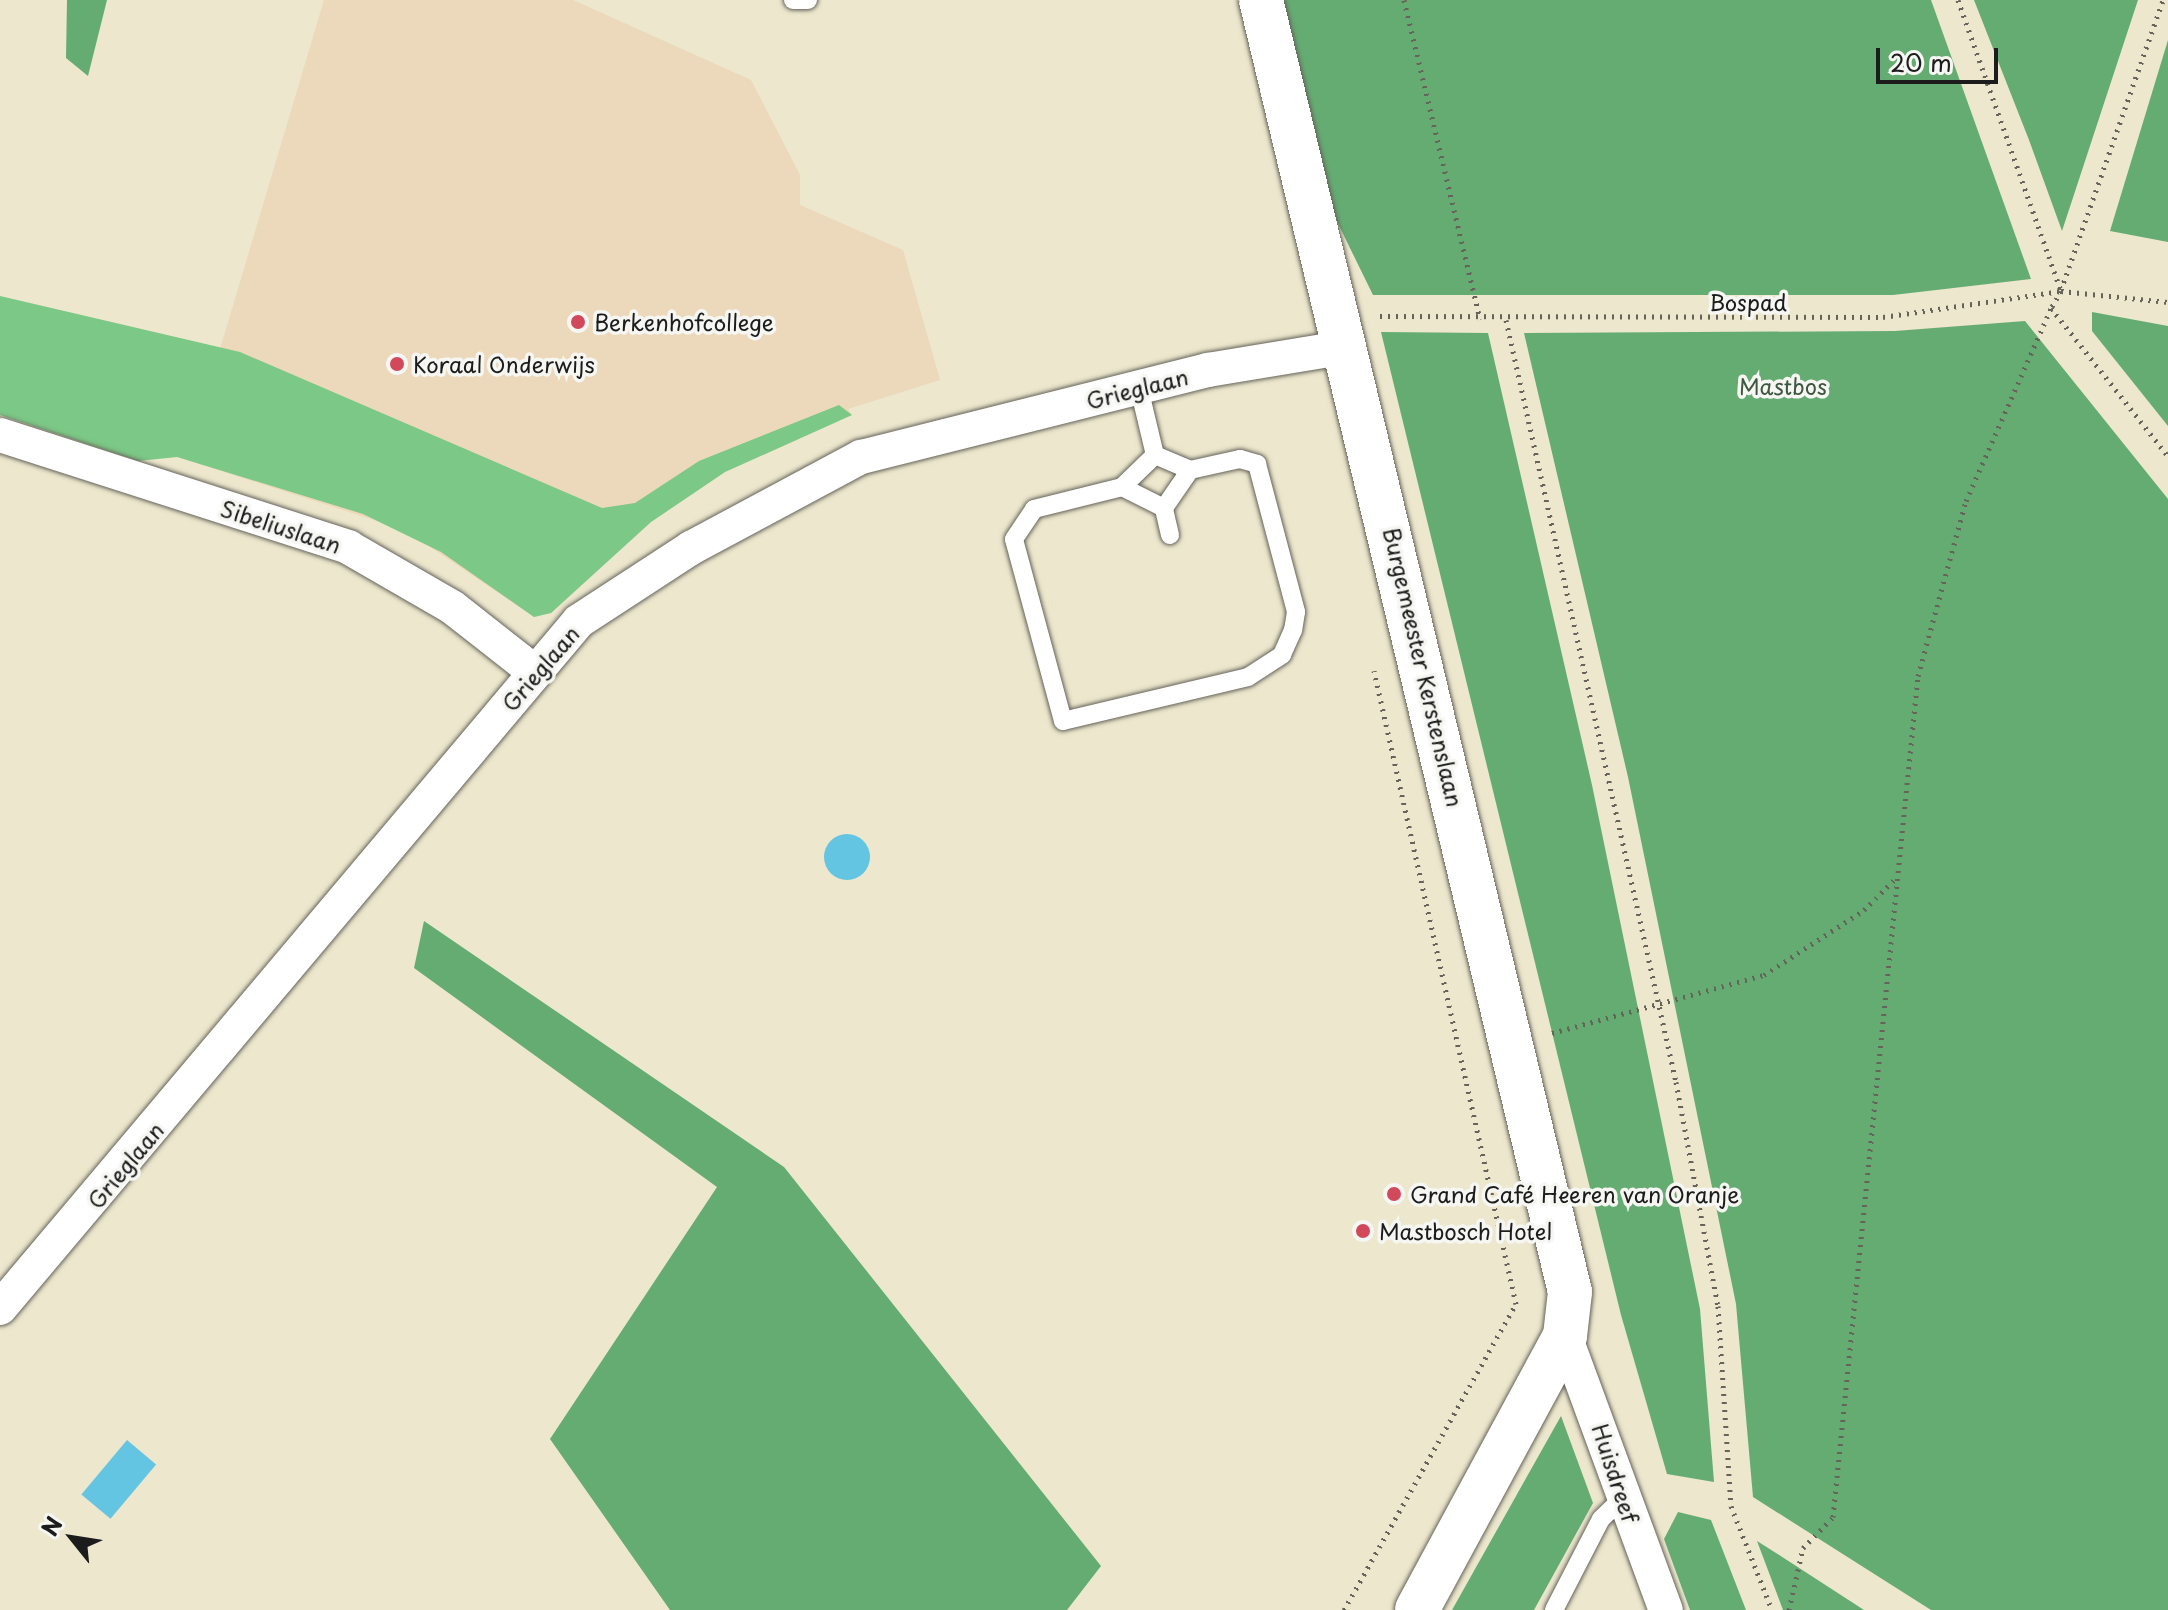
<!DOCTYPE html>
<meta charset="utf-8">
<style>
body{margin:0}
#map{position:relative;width:2168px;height:1610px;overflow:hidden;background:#ece7cd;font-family:"Playpen Sans",sans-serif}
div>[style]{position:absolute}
.built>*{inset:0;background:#ecd8ba}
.green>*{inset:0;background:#7cc886}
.forest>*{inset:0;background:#65ac73}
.water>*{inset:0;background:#63c5e2;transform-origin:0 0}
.round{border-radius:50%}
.path>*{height:5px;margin-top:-2.5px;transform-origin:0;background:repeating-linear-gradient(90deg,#65635a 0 2px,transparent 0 8px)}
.roads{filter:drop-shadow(0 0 2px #65635a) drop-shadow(0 0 2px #65635a)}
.lane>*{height:18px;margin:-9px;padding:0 9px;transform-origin:9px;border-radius:9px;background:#fff}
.street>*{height:34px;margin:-17px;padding:0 17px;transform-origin:17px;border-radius:17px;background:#fff}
.secondary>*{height:44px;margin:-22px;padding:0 22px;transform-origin:22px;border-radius:22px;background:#fff}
.dots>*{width:22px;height:22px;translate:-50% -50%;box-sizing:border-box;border:4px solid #f6f6f2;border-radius:50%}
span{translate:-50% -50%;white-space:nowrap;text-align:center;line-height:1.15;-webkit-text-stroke:7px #f6f6f2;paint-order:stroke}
.street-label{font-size:22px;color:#1c1c1c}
.poi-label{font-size:22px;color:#1c1c1c}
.left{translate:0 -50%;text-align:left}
.park-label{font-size:22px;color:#3e5841}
.north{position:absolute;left:32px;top:1498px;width:80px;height:80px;-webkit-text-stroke:6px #f6f6f2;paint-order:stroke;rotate:300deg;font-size:22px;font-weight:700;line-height:32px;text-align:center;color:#1c1c1c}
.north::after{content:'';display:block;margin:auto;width:28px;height:36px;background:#1c1c1c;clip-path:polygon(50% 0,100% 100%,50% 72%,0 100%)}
.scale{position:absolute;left:1876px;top:48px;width:122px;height:36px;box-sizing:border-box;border:4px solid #1c1c1c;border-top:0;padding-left:10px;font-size:24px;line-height:28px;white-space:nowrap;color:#1c1c1c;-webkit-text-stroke:6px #f6f6f2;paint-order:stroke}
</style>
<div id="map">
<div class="built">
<i style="clip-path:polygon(324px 0,573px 0,751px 80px,800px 175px,800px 205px,903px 250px,940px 380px,848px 409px,852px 415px,725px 472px,651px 522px,551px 613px,534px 617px,405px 530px,187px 460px)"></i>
</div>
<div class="green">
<i style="clip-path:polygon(0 296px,240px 352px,602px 508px,635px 503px,699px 461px,839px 405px,852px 415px,725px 472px,651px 522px,551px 613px,534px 617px,441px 552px,363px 514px,177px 457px,138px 461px,0 415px)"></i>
</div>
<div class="forest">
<i style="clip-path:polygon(67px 0,107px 0,88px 76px,66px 58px)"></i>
<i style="clip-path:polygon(1278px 0,1931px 0,2031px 279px,1893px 295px,1373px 295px,1324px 195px)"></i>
<i style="clip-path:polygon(1974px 0,2138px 0,2062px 231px,2029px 140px)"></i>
<i style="clip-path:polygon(2168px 40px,2168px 242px,2110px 231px)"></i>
<i style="clip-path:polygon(2092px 312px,2168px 326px,2168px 426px,2092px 331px)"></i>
<i style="clip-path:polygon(2025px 321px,2168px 499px,2168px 1610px,1931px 1610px,1753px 1497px,1736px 1304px,1628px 777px,1524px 333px,1895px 331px)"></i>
<i style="clip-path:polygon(1381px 332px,1488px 333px,1592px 785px,1700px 1309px,1714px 1482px,1667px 1474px,1621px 1315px)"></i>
<i style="clip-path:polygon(424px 921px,784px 1167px,1101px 1566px,1067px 1610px,670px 1610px,550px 1439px,717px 1187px,414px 968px)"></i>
<i style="clip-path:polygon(1561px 1416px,1593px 1503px,1534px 1610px,1452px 1610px)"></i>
<i style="clip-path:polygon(1678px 1512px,1711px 1520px,1746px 1610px,1690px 1610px,1664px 1539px)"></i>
<i style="clip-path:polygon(1757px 1541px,1776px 1553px,1864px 1610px,1783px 1610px)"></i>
</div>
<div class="water">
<i class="round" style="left:824px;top:834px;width:46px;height:46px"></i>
<i style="left:127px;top:1440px;width:38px;height:71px;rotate:40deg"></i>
</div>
<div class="path">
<i style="left:1404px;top:0;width:328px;rotate:76.6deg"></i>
<i style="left:1958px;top:0;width:309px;rotate:70.5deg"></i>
<i style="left:2061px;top:291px;width:20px;rotate:120deg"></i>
<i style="left:2051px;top:308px;width:189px;rotate:51.7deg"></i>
<i style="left:2061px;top:290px;width:307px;rotate:-70.6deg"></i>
<i style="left:1380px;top:316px;width:503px;rotate:0.11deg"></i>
<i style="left:1883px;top:317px;width:180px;rotate:-8.3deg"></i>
<i style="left:2061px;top:291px;width:108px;rotate:5.9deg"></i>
<i style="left:1506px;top:320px;width:781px;rotate:77.42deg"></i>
<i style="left:1676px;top:1082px;width:228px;rotate:79.4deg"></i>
<i style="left:1718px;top:1306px;width:200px;rotate:86.3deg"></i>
<i style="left:1731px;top:1506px;width:112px;rotate:68.5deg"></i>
<i style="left:1552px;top:1033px;width:220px;rotate:-15.3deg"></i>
<i style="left:1764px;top:975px;width:119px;rotate:-33deg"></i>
<i style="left:1864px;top:910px;width:47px;rotate:-45deg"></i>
<i style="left:1344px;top:1610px;width:351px;rotate:-60.7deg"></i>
<i style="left:1516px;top:1304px;width:649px;rotate:-102.64deg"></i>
<i style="left:1789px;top:1610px;width:64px;rotate:-77.3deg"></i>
<i style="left:1803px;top:1548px;width:43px;rotate:-45.9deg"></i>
<i style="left:1833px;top:1517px;width:845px;rotate:-84.23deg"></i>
<i style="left:1918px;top:676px;width:181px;rotate:-74.7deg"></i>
<i style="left:1966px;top:501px;width:211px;rotate:-66.2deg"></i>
</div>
<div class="roads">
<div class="lane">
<i style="left:793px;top:0;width:15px"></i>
<i style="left:1139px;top:388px;width:69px;rotate:76.6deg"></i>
<i style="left:1155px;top:455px;width:38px;rotate:23deg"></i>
<i style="left:1190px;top:470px;width:51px;rotate:-12.4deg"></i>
<i style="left:1240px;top:459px;width:18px;rotate:16deg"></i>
<i style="left:1257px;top:464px;width:153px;rotate:75.2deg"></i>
<i style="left:1296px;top:612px;width:18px;rotate:99deg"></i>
<i style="left:1293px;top:630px;width:27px;rotate:114deg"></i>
<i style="left:1282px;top:655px;width:40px;rotate:147.1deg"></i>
<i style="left:1248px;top:677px;width:190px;rotate:166.6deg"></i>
<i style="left:1063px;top:721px;width:188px;rotate:-105.1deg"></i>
<i style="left:1014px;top:539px;width:36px;rotate:-56deg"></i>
<i style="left:1034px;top:509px;width:91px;rotate:-14deg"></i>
<i style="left:1122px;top:487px;width:46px;rotate:-44.1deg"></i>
<i style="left:1122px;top:487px;width:47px;rotate:26.6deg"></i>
<i style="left:1170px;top:535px;width:28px;rotate:-103deg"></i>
<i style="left:1164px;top:508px;width:46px;rotate:-55.6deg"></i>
<i style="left:1554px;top:1610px;width:102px;rotate:-62.7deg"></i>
<i style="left:1601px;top:1519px;width:30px;rotate:-44deg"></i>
</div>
<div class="street">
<i style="left:0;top:435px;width:366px;rotate:17.8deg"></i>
<i style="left:348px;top:547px;width:120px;rotate:30deg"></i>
<i style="left:452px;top:607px;width:105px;rotate:38.1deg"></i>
<i style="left:0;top:1308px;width:898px;rotate:-49.88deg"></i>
<i style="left:579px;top:621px;width:134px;rotate:-33.1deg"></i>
<i style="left:691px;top:548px;width:193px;rotate:-28.2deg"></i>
<i style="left:861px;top:457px;width:358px;rotate:-14.1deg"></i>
<i style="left:1208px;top:370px;width:141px;rotate:-9.4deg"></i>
<i style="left:1565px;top:1336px;width:292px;rotate:69.8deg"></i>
</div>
<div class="secondary">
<i style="left:1261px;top:0;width:1328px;rotate:76.55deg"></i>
<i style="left:1570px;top:1292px;width:44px;rotate:96.5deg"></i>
<i style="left:1565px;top:1336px;width:311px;rotate:118.4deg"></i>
</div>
</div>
<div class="dots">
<i style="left:578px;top:322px;background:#d1495b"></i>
<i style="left:397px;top:364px;background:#d1495b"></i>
<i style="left:1394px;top:1194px;background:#d1495b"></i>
<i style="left:1363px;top:1231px;background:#d1495b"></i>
</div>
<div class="street-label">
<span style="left:1748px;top:302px">Bospad</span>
<span style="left:1137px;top:388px;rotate:-14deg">Grieglaan</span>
<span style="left:281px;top:526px;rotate:18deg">Sibeliuslaan</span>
<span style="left:1424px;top:667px;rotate:77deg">Burgemeester Kerstenslaan</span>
<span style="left:540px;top:668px;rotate:-49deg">Grieglaan</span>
<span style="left:125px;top:1165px;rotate:-50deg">Grieglaan</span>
<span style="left:1616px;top:1473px;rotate:72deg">Huisdreef</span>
</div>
<div class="poi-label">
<span class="left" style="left:594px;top:322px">Berkenhofcollege</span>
<span class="left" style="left:413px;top:364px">Koraal Onderwijs</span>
<span class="left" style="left:1410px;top:1194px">Grand Café Heeren van Oranje</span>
<span class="left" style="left:1379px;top:1231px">Mastbosch Hotel</span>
</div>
<div class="park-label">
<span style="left:1783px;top:386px">Mastbos</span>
</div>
<div class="north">N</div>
<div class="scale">20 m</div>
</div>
